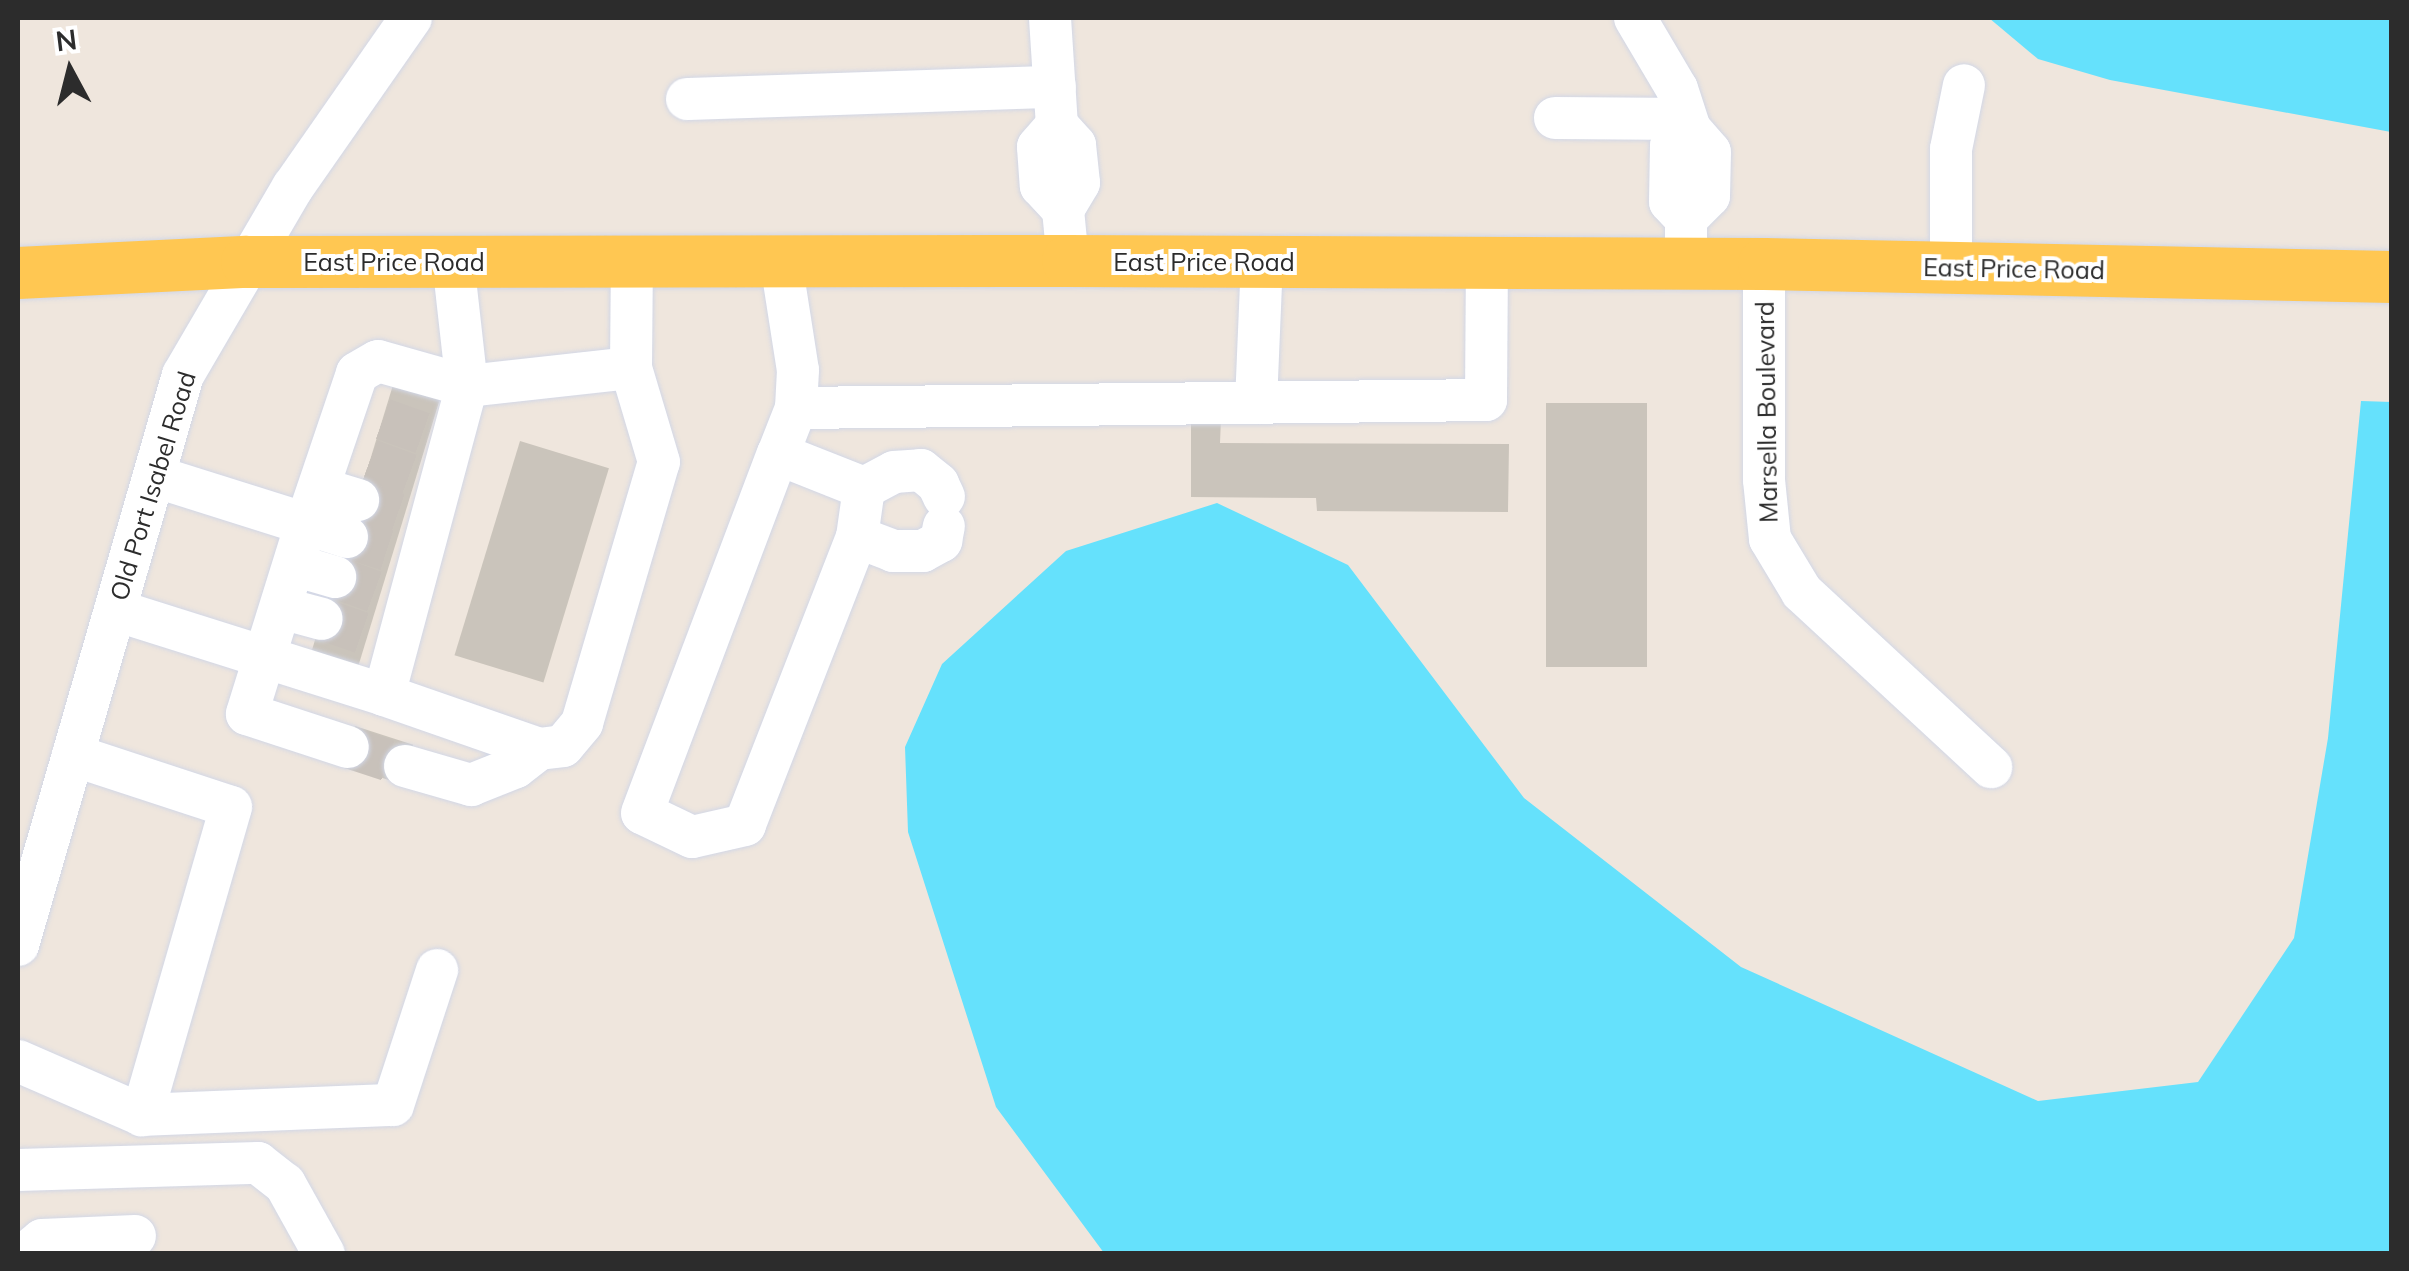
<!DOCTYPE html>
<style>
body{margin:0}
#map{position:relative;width:2409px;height:1271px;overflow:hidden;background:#efe6dd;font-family:Mulish,sans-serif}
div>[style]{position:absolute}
.water>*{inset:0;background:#65e1fc}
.building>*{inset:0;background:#cac4bb;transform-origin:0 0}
.minor-tunnel>*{height:42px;margin-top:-21px;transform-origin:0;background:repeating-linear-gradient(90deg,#c8c1ba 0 42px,transparent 0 63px)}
.roads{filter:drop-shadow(0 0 2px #d2d7e6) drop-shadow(0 0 2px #d2d7e6)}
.minor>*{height:42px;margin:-21px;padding:0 21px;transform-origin:21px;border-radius:21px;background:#fff}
.major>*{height:52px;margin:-26px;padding:0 26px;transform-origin:26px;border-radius:26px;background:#ffc752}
span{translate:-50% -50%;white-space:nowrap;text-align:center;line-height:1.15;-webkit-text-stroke:8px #fff;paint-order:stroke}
.street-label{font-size:25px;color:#2c2c2c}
.frame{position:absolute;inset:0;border:20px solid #2c2c2c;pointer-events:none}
.north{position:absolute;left:20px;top:20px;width:100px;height:100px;-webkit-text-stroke:8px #fff;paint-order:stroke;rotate:353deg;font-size:28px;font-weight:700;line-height:40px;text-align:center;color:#2c2c2c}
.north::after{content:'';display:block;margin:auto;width:35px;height:45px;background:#2c2c2c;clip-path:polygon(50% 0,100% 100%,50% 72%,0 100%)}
</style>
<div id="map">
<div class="water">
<i style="clip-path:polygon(1989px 18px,2391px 18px,2391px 132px,2110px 80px,2038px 59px)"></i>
<i style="clip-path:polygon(2361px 401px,2392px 402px,2391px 1253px,1104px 1253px,996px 1107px,908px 832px,905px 747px,942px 664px,1066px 551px,1217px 503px,1348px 565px,1524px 798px,1741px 967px,2038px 1101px,2198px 1082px,2294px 938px,2328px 738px)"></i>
</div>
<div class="building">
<i style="left:393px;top:385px;width:49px;height:285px;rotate:17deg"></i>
<i style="left:1546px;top:403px;width:101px;height:264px"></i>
<i style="clip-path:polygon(1191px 418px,1221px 418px,1220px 443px,1509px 444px,1508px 512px,1317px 511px,1316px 498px,1191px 497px)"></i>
<i style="left:520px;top:441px;width:93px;height:224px;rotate:17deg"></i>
<i style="left:355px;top:726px;width:61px;height:41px;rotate:18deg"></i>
</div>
<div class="minor-tunnel">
<i style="left:383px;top:419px;width:48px;rotate:19.6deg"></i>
<i style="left:370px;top:460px;width:49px;rotate:20.3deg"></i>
<i style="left:358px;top:500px;width:49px;rotate:19.2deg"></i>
<i style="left:347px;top:537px;width:48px;rotate:18.1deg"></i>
<i style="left:335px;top:577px;width:49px;rotate:20.3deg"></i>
<i style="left:322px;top:619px;width:49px;rotate:19.2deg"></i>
<i style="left:348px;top:747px;width:60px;rotate:18.4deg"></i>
</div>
<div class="roads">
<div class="minor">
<i style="left:1050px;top:18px;width:107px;rotate:86.3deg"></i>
<i style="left:1057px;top:125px;width:27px;rotate:48deg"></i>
<i style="left:1075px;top:145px;width:38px;rotate:84deg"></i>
<i style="left:1079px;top:183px;width:31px;rotate:121deg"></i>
<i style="left:1063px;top:210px;width:51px;rotate:84.4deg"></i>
<i style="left:1635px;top:18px;width:82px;rotate:59.4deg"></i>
<i style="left:1677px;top:89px;width:42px;rotate:72deg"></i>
<i style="left:687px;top:99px;width:368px;rotate:-1.9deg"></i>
<i style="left:1555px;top:118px;width:131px;rotate:0.4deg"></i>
<i style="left:1057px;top:125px;width:29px;rotate:131deg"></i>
<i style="left:1038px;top:147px;width:39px;rotate:86deg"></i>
<i style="left:1041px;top:186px;width:33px;rotate:47deg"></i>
<i style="left:781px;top:262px;width:109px;rotate:81.1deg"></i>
<i style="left:798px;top:370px;width:38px;rotate:93deg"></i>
<i style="left:796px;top:408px;width:690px;rotate:-0.66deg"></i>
<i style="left:1486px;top:400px;width:137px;rotate:-89.6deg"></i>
<i style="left:1686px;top:264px;width:45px;rotate:-90deg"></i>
<i style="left:1686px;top:219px;width:23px;rotate:-133deg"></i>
<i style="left:1670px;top:202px;width:56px;rotate:-89deg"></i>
<i style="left:1671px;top:146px;width:25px;rotate:-42deg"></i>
<i style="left:1690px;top:129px;width:30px;rotate:49deg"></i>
<i style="left:1710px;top:152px;width:44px;rotate:91.3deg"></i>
<i style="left:1709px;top:196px;width:33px;rotate:135deg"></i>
<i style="left:1764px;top:264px;width:216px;rotate:90deg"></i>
<i style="left:1764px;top:480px;width:59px;rotate:84.2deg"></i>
<i style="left:1770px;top:539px;width:62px;rotate:58.9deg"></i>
<i style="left:1802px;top:592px;width:258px;rotate:42.8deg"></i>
<i style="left:1951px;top:268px;width:119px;rotate:-90deg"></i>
<i style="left:1951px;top:149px;width:65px;rotate:-78.5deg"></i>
<i style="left:1256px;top:403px;width:141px;rotate:-87.6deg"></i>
<i style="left:778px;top:454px;width:92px;rotate:21.6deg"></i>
<i style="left:864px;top:488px;width:49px;rotate:98.1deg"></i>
<i style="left:857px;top:537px;width:309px;rotate:111.3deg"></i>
<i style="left:745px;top:825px;width:54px;rotate:167.2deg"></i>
<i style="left:692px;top:837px;width:55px;rotate:-154.4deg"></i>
<i style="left:642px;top:813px;width:384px;rotate:-69.3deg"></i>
<i style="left:778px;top:454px;width:49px;rotate:-68.6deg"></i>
<i style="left:154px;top:476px;width:159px;rotate:17.5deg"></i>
<i style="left:306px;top:524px;width:159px;rotate:-71.3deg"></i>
<i style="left:357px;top:373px;width:24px;rotate:-30deg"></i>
<i style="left:378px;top:361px;width:92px;rotate:15.7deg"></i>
<i style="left:467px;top:386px;width:125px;rotate:-96.4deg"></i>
<i style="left:319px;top:488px;width:41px;rotate:17.1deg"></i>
<i style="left:864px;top:488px;width:34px;rotate:-28deg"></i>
<i style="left:894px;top:472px;width:27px;rotate:-4deg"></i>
<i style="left:921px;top:470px;width:22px;rotate:39deg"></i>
<i style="left:938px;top:484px;width:14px;rotate:65deg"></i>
<i style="left:347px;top:537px;width:43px;rotate:-162.4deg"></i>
<i style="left:306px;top:524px;width:199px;rotate:107.3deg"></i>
<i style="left:247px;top:714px;width:106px;rotate:18.1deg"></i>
<i style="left:857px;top:537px;width:39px;rotate:21deg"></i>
<i style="left:893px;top:551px;width:30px"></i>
<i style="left:923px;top:551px;width:21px;rotate:-29deg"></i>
<i style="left:941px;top:541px;width:15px;rotate:-79deg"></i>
<i style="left:294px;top:565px;width:43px;rotate:16.3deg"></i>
<i style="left:281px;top:608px;width:42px;rotate:15deg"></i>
<i style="left:115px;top:610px;width:282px;rotate:17.5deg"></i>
<i style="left:384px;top:695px;width:164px;rotate:19.2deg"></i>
<i style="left:539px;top:749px;width:24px;rotate:-7deg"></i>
<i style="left:563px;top:746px;width:30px;rotate:-50deg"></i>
<i style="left:582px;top:723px;width:272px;rotate:-73.6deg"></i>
<i style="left:659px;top:462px;width:98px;rotate:-106.6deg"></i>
<i style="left:631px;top:368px;width:106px;rotate:-89.5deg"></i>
<i style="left:384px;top:695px;width:320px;rotate:-75deg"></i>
<i style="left:467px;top:386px;width:165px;rotate:-6.3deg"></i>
<i style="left:73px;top:755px;width:166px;rotate:18.2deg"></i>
<i style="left:231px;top:807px;width:321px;rotate:106.1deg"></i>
<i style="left:405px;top:766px;width:69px;rotate:16.1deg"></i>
<i style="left:471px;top:785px;width:48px;rotate:-21.8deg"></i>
<i style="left:516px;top:767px;width:29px;rotate:-38deg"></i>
<i style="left:18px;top:945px;width:593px;rotate:-73.86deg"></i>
<i style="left:183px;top:375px;width:218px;rotate:-59.7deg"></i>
<i style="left:293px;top:187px;width:206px;rotate:-55.1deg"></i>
<i style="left:18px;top:1061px;width:135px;rotate:23.5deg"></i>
<i style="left:142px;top:1115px;width:251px;rotate:-2.3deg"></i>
<i style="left:393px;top:1105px;width:142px;rotate:-71.9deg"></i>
<i style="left:18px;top:1170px;width:240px;rotate:-1.7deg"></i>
<i style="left:258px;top:1163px;width:34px;rotate:38deg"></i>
<i style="left:285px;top:1184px;width:80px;rotate:60.9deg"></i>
<i style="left:25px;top:1254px;width:22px;rotate:-39deg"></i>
<i style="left:42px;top:1240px;width:93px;rotate:-2.5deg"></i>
</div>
<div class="major">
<i style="left:18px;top:273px;width:229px;rotate:-2.8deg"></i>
<i style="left:247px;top:262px;width:821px;rotate:-0.07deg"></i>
<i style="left:1068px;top:261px;width:696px;rotate:0.25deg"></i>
<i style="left:1764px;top:264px;width:628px;rotate:1.19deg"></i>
</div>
</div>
<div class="street-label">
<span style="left:394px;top:262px">East Price Road</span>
<span style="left:1204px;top:262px">East Price Road</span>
<span style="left:2014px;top:269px;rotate:1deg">East Price Road</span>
<span style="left:1767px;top:412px;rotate:-91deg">Marsella Boulevard</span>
<span style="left:153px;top:486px;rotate:-73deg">Old Port Isabel Road</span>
</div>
<div class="frame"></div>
<div class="north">N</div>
</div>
